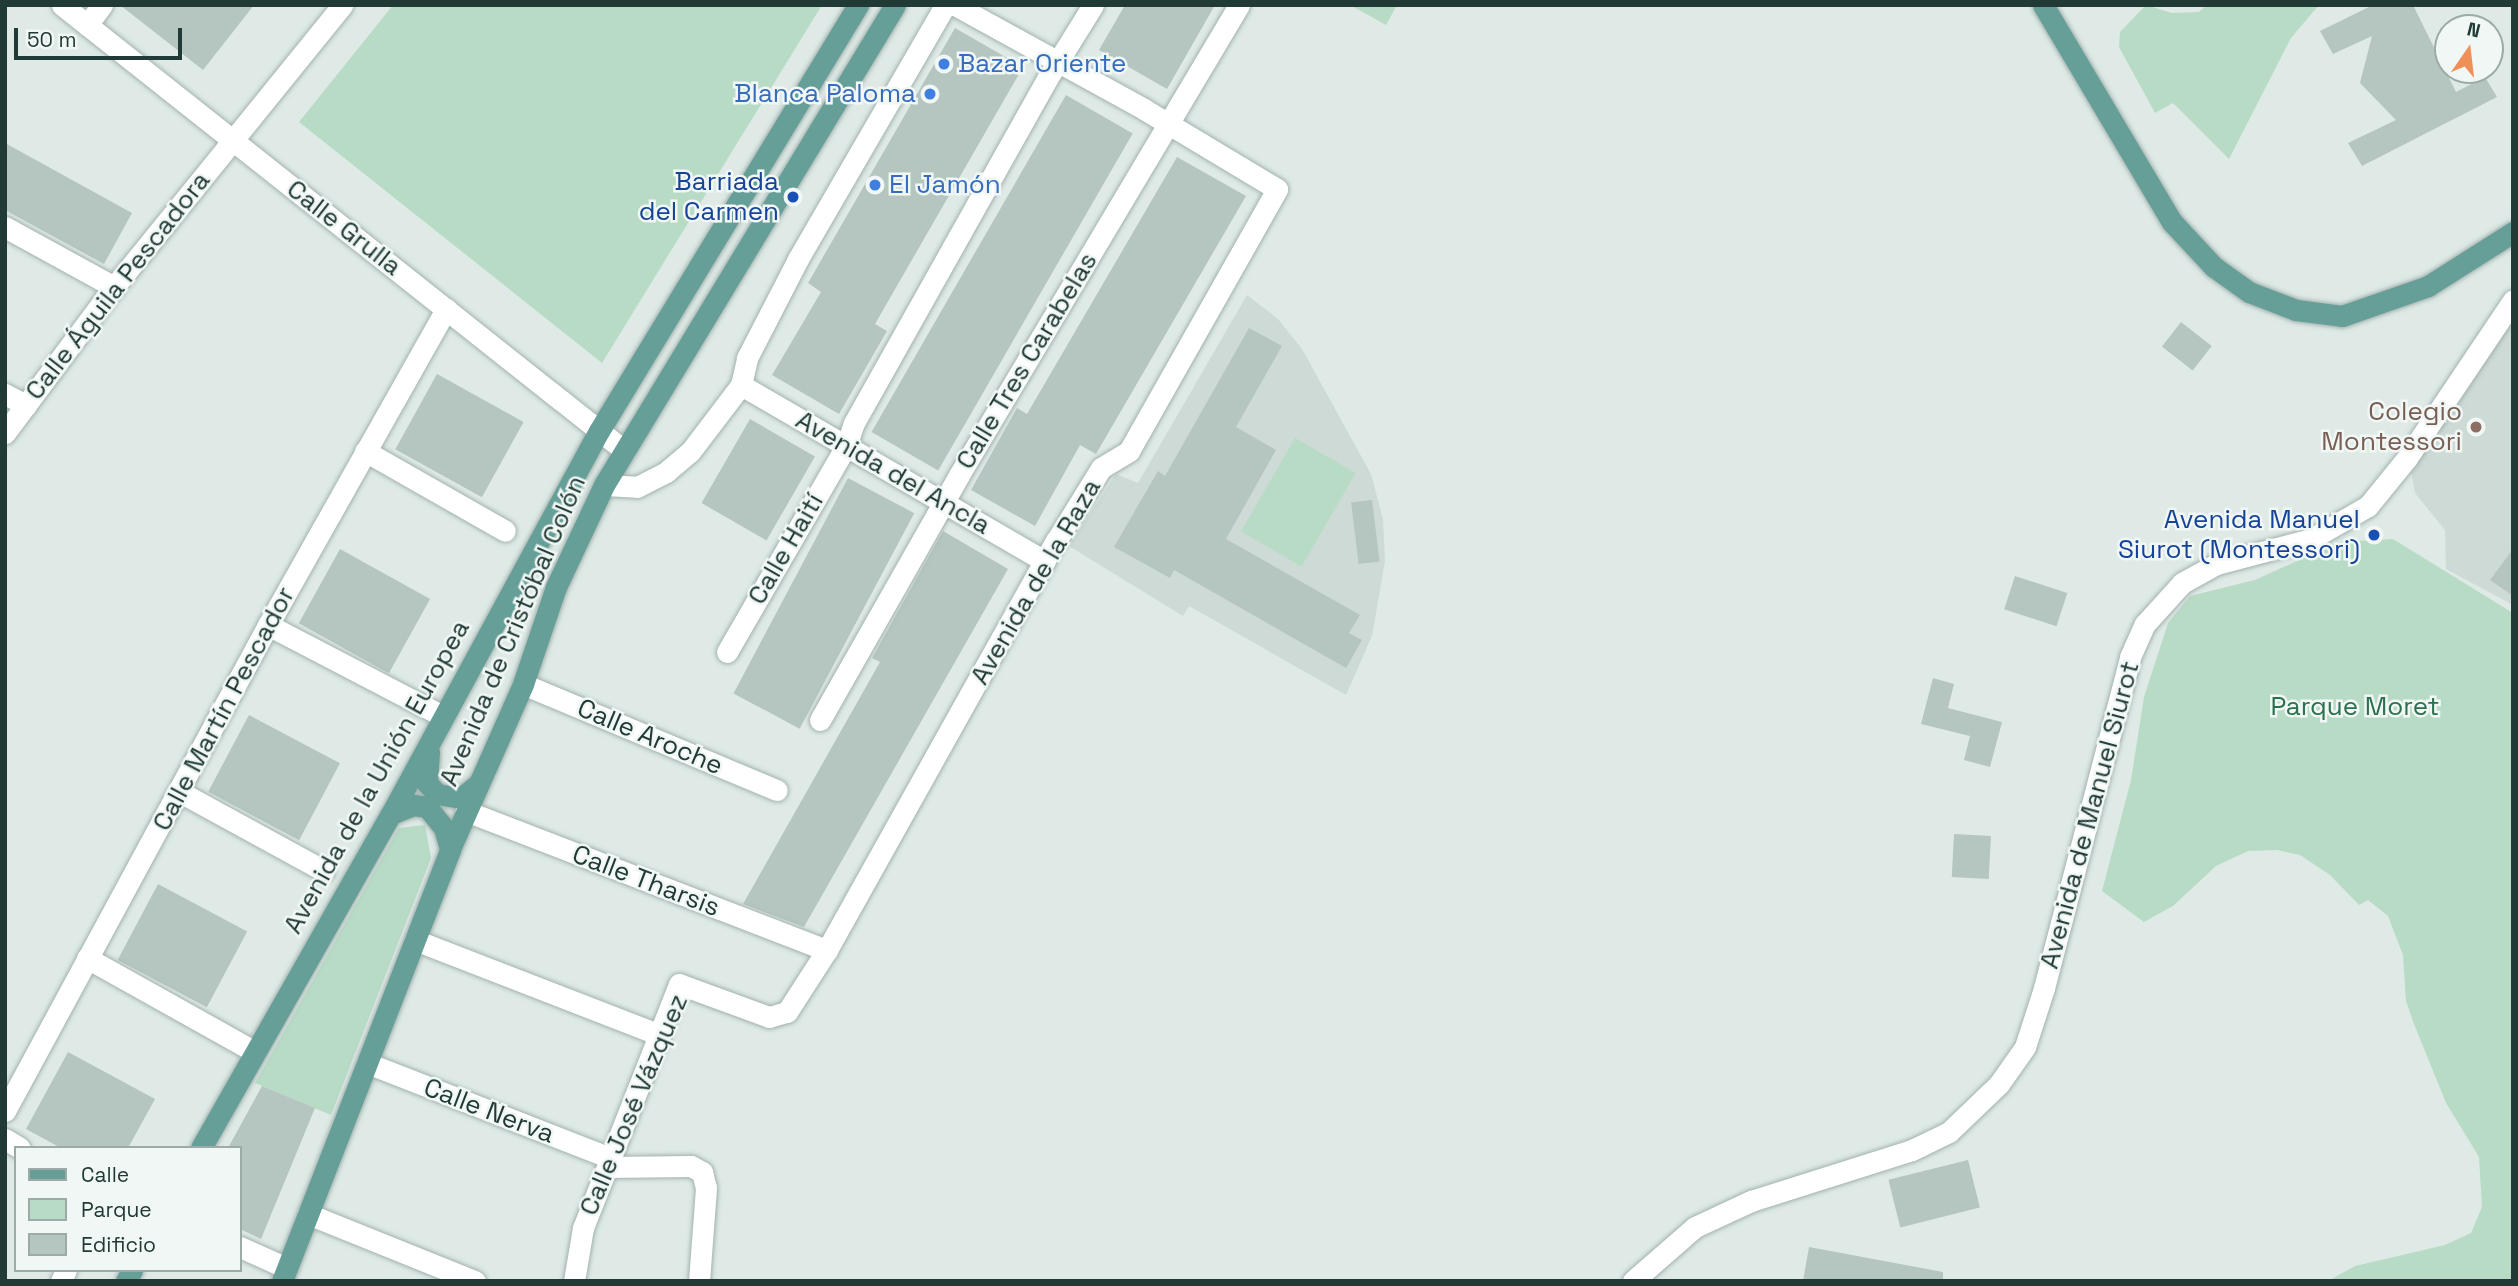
<!DOCTYPE html>
<meta charset="utf-8">
<style>
body{margin:0}
#map{position:relative;width:2518px;height:1286px;overflow:hidden;background:#dfeae7;font-family:"Space Grotesk",sans-serif}
div>[style]{position:absolute}
.built>*{inset:0;background:#cedad6}
.green>*{inset:0;background:#b8dbc6;transform-origin:0 0}
.building>*{inset:0;background:#b5c5c0;transform-origin:0 0}
.roads{filter:drop-shadow(0 0 2px #a2b2ae) drop-shadow(0 0 2px #a2b2ae)}
.minor>*{height:21px;margin:-10.5px;padding:0 10.5px;transform-origin:10.5px;border-radius:10.5px;background:#fff}
.major>*{height:21px;margin:-10.5px;padding:0 10.5px;transform-origin:10.5px;border-radius:10.5px;background:#659f97}
.dots>*{width:19px;height:19px;translate:-50% -50%;box-sizing:border-box;border:4px solid #f0f7f4;border-radius:50%}
span{translate:-50% -50%;white-space:nowrap;text-align:center;line-height:1.15;-webkit-text-stroke:5px #f0f7f4;paint-order:stroke}
.shop-label{font-size:26px;color:#366cbe}
.left{translate:0 -50%;text-align:left}
.right{translate:-100% -50%;text-align:right}
.transit-label{font-size:26px;color:#164399}
.street-label{font-size:26px;color:#213a36}
.education-label{font-size:26px;color:#785e54}
.park-label{font-size:26px;color:#2c704f}
.frame{position:absolute;inset:0;border:7px solid #213a36;pointer-events:none}
.legend{position:absolute;left:14px;top:1146px;width:228px;height:126px;box-sizing:border-box;background:#f0f7f4;border:2px solid #9daba8;margin:0;padding:9px 12px;list-style:none;font-size:21px;color:#213a36}
.legend li{display:flex;align-items:center;gap:14px;height:35px}
.legend b{width:35px;border:2px solid #9daba8}
.north{position:absolute;left:2434px;top:14px;width:70px;height:70px;box-sizing:border-box;background:#f0f7f4;border:2px solid #9daba8;border-radius:50%;rotate:14deg;font-size:19px;font-weight:700;line-height:28px;text-align:center;color:#213a36}
.north::after{content:'';display:block;margin:auto;width:24px;height:32px;background:#ef9059;clip-path:polygon(50% 0,100% 100%,50% 72%,0 100%)}
.scale{position:absolute;left:14px;top:28px;width:168px;height:32px;box-sizing:border-box;border:4px solid #213a36;border-top:0;padding-left:9px;font-size:21px;line-height:24px;white-space:nowrap;color:#213a36;-webkit-text-stroke:5px #f0f7f4;paint-order:stroke}
</style>
<div id="map">
<div class="built">
<i style="clip-path:polygon(1247px 295px,1278px 319px,1302px 349px,1371px 474px,1383px 519px,1385px 561px,1372px 636px,1346px 695px,1189px 606px,1183px 616px,1069px 546px,1116px 474px,1138px 483px)"></i>
<i style="clip-path:polygon(2513px 318px,2513px 605px,2446px 569px,2445px 530px,2415px 493px,2411px 471px)"></i>
</div>
<div class="green">
<i style="clip-path:polygon(393px 5px,822px 5px,602px 363px,299px 122px)"></i>
<i style="clip-path:polygon(1350px 5px,1397px 5px,1386px 25px)"></i>
<i style="clip-path:polygon(2146px 5px,2172px 13px,2199px 12px,2207px 5px,2319px 5px,2291px 38px,2229px 159px,2173px 103px,2155px 113px,2119px 47px,2120px 32px)"></i>
<i style="left:1295px;top:438px;width:70px;height:108px;rotate:30deg"></i>
<i style="clip-path:polygon(2393px 539px,2513px 613px,2513px 1281px,2328px 1281px,2355px 1266px,2445px 1245px,2471px 1233px,2482px 1207px,2479px 1157px,2446px 1103px,2414px 1024px,2406px 1001px,2403px 955px,2388px 916px,2368px 900px,2359px 905px,2330px 875px,2300px 855px,2277px 850px,2248px 851px,2216px 866px,2173px 906px,2144px 922px,2102px 891px,2131px 780px,2144px 697px,2168px 623px,2190px 596px,2255px 580px,2339px 542px)"></i>
<i style="clip-path:polygon(425px 825px,431px 858px,331px 1115px,255px 1083px,399px 828px)"></i>
</div>
<div class="building">
<i style="clip-path:polygon(120px 5px,254px 5px,203px 70px)"></i>
<i style="clip-path:polygon(1125px 5px,1215px 5px,1167px 89px,1099px 50px)"></i>
<i style="clip-path:polygon(2373px 5px,2413px 5px,2456px 92px,2485px 77px,2497px 97px,2362px 166px,2348px 143px,2396px 120px,2360px 83px,2372px 36px,2333px 54px,2320px 31px)"></i>
<i style="clip-path:polygon(955px 28px,1023px 67px,875px 324px,887px 331px,839px 414px,772px 375px,821px 292px,808px 283px)"></i>
<i style="left:1066px;top:95px;width:77px;height:389px;rotate:30deg"></i>
<i style="clip-path:polygon(5px 143px,132px 213px,104px 264px,5px 210px)"></i>
<i style="clip-path:polygon(1177px 157px,1246px 196px,1096px 454px,1080px 445px,1035px 526px,971px 490px,1017px 408px,1027px 414px)"></i>
<i style="left:2181px;top:322px;width:39px;height:31px;rotate:38deg"></i>
<i style="clip-path:polygon(1249px 328px,1282px 346px,1236px 427px,1276px 450px,1226px 539px,1360px 615px,1349px 633px,1362px 640px,1346px 668px,1174px 570px,1170px 578px,1114px 547px,1158px 471px,1165px 476px)"></i>
<i style="left:437px;top:374px;width:99px;height:86px;rotate:29deg"></i>
<i style="left:750px;top:419px;width:75px;height:97px;rotate:30deg"></i>
<i style="left:848px;top:478px;width:75px;height:244px;rotate:28deg"></i>
<i style="left:1372px;top:500px;width:62px;height:21px;rotate:83deg"></i>
<i style="clip-path:polygon(943px 531px,1008px 569px,804px 927px,743px 904px,880px 662px,872px 658px)"></i>
<i style="left:340px;top:549px;width:103px;height:85px;rotate:29deg"></i>
<i style="clip-path:polygon(2513px 549px,2513px 596px,2490px 580px)"></i>
<i style="left:2015px;top:576px;width:55px;height:35px;rotate:18deg"></i>
<i style="clip-path:polygon(1933px 678px,1954px 684px,1948px 708px,2002px 722px,1990px 767px,1964px 760px,1970px 736px,1921px 724px)"></i>
<i style="left:249px;top:715px;width:103px;height:87px;rotate:28deg"></i>
<i style="left:1954px;top:834px;width:37px;height:43px;rotate:3deg"></i>
<i style="left:158px;top:884px;width:101px;height:86px;rotate:28deg"></i>
<i style="clip-path:polygon(68px 1052px,155px 1099px,128px 1148px,61px 1148px,26px 1129px)"></i>
<i style="clip-path:polygon(262px 1086px,315px 1108px,261px 1239px,240px 1229px,240px 1148px,228px 1148px)"></i>
<i style="left:1968px;top:1160px;width:49px;height:82px;rotate:76deg"></i>
<i style="clip-path:polygon(1809px 1247px,1943px 1272px,1943px 1281px,1803px 1281px)"></i>
</div>
<div class="roads">
<div class="minor">
<i style="left:62px;top:5px;width:718px;rotate:38.39deg"></i>
<i style="left:87px;top:25px;width:25px;rotate:-53deg"></i>
<i style="left:5px;top:227px;width:124px;rotate:28.8deg"></i>
<i style="left:741px;top:385px;width:351px;rotate:30.1deg"></i>
<i style="left:5px;top:394px;width:24px;rotate:28deg"></i>
<i style="left:5px;top:433px;width:182px;rotate:-53.3deg"></i>
<i style="left:114px;top:287px;width:363px;rotate:-51deg"></i>
<i style="left:365px;top:451px;width:161px;rotate:29.7deg"></i>
<i style="left:604px;top:485px;width:33px;rotate:3deg"></i>
<i style="left:637px;top:487px;width:33px;rotate:-27deg"></i>
<i style="left:666px;top:472px;width:31px;rotate:-40deg"></i>
<i style="left:690px;top:452px;width:84px;rotate:-52.7deg"></i>
<i style="left:741px;top:385px;width:28px;rotate:-77deg"></i>
<i style="left:747px;top:358px;width:111px;rotate:-62.7deg"></i>
<i style="left:798px;top:259px;width:293px;rotate:-59.9deg"></i>
<i style="left:268px;top:625px;width:197px;rotate:27.5deg"></i>
<i style="left:727px;top:652px;width:238px;rotate:-60deg"></i>
<i style="left:846px;top:446px;width:24px;rotate:-71deg"></i>
<i style="left:854px;top:423px;width:394px;rotate:-60.7deg"></i>
<i style="left:1047px;top:79px;width:87px;rotate:-58.1deg"></i>
<i style="left:523px;top:684px;width:275px;rotate:22.7deg"></i>
<i style="left:820px;top:720px;width:282px;rotate:-60.4deg"></i>
<i style="left:959px;top:475px;width:547px;rotate:-59.22deg"></i>
<i style="left:180px;top:792px;width:164px;rotate:28.7deg"></i>
<i style="left:466px;top:811px;width:387px;rotate:21.1deg"></i>
<i style="left:415px;top:940px;width:263px;rotate:21.2deg"></i>
<i style="left:87px;top:958px;width:193px;rotate:29.2deg"></i>
<i style="left:367px;top:1063px;width:262px;rotate:21.3deg"></i>
<i style="left:5px;top:1111px;width:553px;rotate:-61.58deg"></i>
<i style="left:268px;top:625px;width:363px;rotate:-60.6deg"></i>
<i style="left:5px;top:1139px;width:17px;rotate:31deg"></i>
<i style="left:607px;top:1167px;width:84px;rotate:-0.7deg"></i>
<i style="left:691px;top:1166px;width:13px;rotate:29deg"></i>
<i style="left:702px;top:1172px;width:16px;rotate:76deg"></i>
<i style="left:706px;top:1188px;width:93px;rotate:94.3deg"></i>
<i style="left:308px;top:1214px;width:180px;rotate:21.9deg"></i>
<i style="left:240px;top:1247px;width:51px;rotate:24.1deg"></i>
<i style="left:61px;top:1281px;width:12px;rotate:-66deg"></i>
<i style="left:574px;top:1281px;width:54px;rotate:-80.4deg"></i>
<i style="left:583px;top:1228px;width:262px;rotate:-68.5deg"></i>
<i style="left:679px;top:984px;width:96px;rotate:20.1deg"></i>
<i style="left:769px;top:1017px;width:19px;rotate:-16deg"></i>
<i style="left:787px;top:1012px;width:74px;rotate:-57.2deg"></i>
<i style="left:827px;top:950px;width:469px;rotate:-60.8deg"></i>
<i style="left:1056px;top:541px;width:86px;rotate:-58.3deg"></i>
<i style="left:1101px;top:468px;width:33px;rotate:-31deg"></i>
<i style="left:1129px;top:451px;width:301px;rotate:-60.5deg"></i>
<i style="left:1277px;top:189px;width:155px;rotate:-149deg"></i>
<i style="left:1144px;top:109px;width:216px;rotate:-151.2deg"></i>
<i style="left:1633px;top:1281px;width:82px;rotate:-41.1deg"></i>
<i style="left:1695px;top:1227px;width:62px;rotate:-24.9deg"></i>
<i style="left:1751px;top:1201px;width:169px;rotate:-17.6deg"></i>
<i style="left:1912px;top:1150px;width:41px;rotate:-25.9deg"></i>
<i style="left:1949px;top:1132px;width:69px;rotate:-43.8deg"></i>
<i style="left:1999px;top:1084px;width:45px;rotate:-54.9deg"></i>
<i style="left:2025px;top:1047px;width:62px;rotate:-72.1deg"></i>
<i style="left:2044px;top:988px;width:342px;rotate:-75.4deg"></i>
<i style="left:2130px;top:657px;width:36px;rotate:-66deg"></i>
<i style="left:2145px;top:624px;width:55px;rotate:-47.9deg"></i>
<i style="left:2182px;top:583px;width:39px;rotate:-29deg"></i>
<i style="left:2216px;top:564px;width:98px;rotate:-14.7deg"></i>
<i style="left:2311px;top:539px;width:66px;rotate:-30.1deg"></i>
<i style="left:2368px;top:506px;width:62px;rotate:-50.9deg"></i>
<i style="left:2407px;top:458px;width:190px;rotate:-56.1deg"></i>
</div>
<div class="major">
<i style="left:2043px;top:5px;width:252px;rotate:59.3deg"></i>
<i style="left:2172px;top:222px;width:62px;rotate:47deg"></i>
<i style="left:2214px;top:267px;width:43px;rotate:35.5deg"></i>
<i style="left:2249px;top:292px;width:50px;rotate:21deg"></i>
<i style="left:2296px;top:310px;width:46px;rotate:7.4deg"></i>
<i style="left:2342px;top:316px;width:91px;rotate:-19.2deg"></i>
<i style="left:2428px;top:286px;width:101px;rotate:-32.4deg"></i>
<i style="left:429px;top:752px;width:31px;rotate:94deg"></i>
<i style="left:427px;top:783px;width:15px;rotate:48deg"></i>
<i style="left:437px;top:794px;width:24px;rotate:9deg"></i>
<i style="left:461px;top:798px;width:22px;rotate:-39deg"></i>
<i style="left:391px;top:814px;width:24px;rotate:-22deg"></i>
<i style="left:413px;top:805px;width:14px;rotate:8deg"></i>
<i style="left:427px;top:807px;width:27px;rotate:51deg"></i>
<i style="left:444px;top:828px;width:22px;rotate:74deg"></i>
<i style="left:201px;top:1148px;width:384px;rotate:-60.4deg"></i>
<i style="left:391px;top:814px;width:436px;rotate:-61.5deg"></i>
<i style="left:599px;top:431px;width:499px;rotate:-58.7deg"></i>
<i style="left:126px;top:1281px;width:13px;rotate:-61deg"></i>
<i style="left:282px;top:1281px;width:464px;rotate:-68.7deg"></i>
<i style="left:450px;top:849px;width:180px;rotate:-66.1deg"></i>
<i style="left:523px;top:684px;width:102px;rotate:-71.2deg"></i>
<i style="left:556px;top:587px;width:113px;rotate:-64.8deg"></i>
<i style="left:604px;top:485px;width:561px;rotate:-58.77deg"></i>
</div>
</div>
<div class="dots">
<i style="left:944px;top:64px;background:#3f7fe0"></i>
<i style="left:930px;top:94px;background:#3f7fe0"></i>
<i style="left:875px;top:185px;background:#3f7fe0"></i>
<i style="left:793px;top:197px;background:#1a4fb4"></i>
<i style="left:2476px;top:427px;background:#8d6e63"></i>
<i style="left:2374px;top:535px;background:#1a4fb4"></i>
</div>
<div class="shop-label">
<span class="left" style="left:958px;top:64px">Bazar Oriente</span>
<span class="right" style="left:916px;top:94px">Blanca Paloma</span>
<span class="left" style="left:889px;top:185px">El Jamón</span>
</div>
<div class="transit-label">
<span class="right" style="left:779px;top:197px">Barriada<br>del Carmen</span>
<span class="right" style="left:2360px;top:535px">Avenida Manuel<br>Siurot (Montessori)</span>
</div>
<div class="street-label">
<span style="left:344px;top:228px;rotate:38deg">Calle Grulla</span>
<span style="left:118px;top:286px;rotate:-52deg">Calle Águila Pescadora</span>
<span style="left:1027px;top:361px;rotate:-59deg">Calle Tres Carabelas</span>
<span style="left:893px;top:473px;rotate:30deg">Avenida del Ancla</span>
<span style="left:786px;top:549px;rotate:-60deg">Calle Haití</span>
<span style="left:1036px;top:582px;rotate:-60deg">Avenida de la Raza</span>
<span style="left:513px;top:631px;rotate:-67deg">Avenida de Cristóbal Colón</span>
<span style="left:224px;top:709px;rotate:-62deg">Calle Martín Pescador</span>
<span style="left:650px;top:737px;rotate:23deg">Calle Aroche</span>
<span style="left:377px;top:777px;rotate:-61deg">Avenida de la Unión Europea</span>
<span style="left:2090px;top:815px;rotate:-75deg">Avenida de Manuel Siurot</span>
<span style="left:646px;top:881px;rotate:21deg">Calle Tharsis</span>
<span style="left:634px;top:1105px;rotate:-67deg">Calle José Vázquez</span>
<span style="left:489px;top:1111px;rotate:21deg">Calle Nerva</span>
</div>
<div class="education-label">
<span class="right" style="left:2462px;top:427px">Colegio<br>Montessori</span>
</div>
<div class="park-label">
<span style="left:2355px;top:707px">Parque Moret</span>
</div>
<div class="frame"></div>
<ul class="legend">
<li><b style="height:9px;background:#659f97"></b>Calle</li>
<li><b style="height:19px;background:#b8dbc6"></b>Parque</li>
<li><b style="height:19px;background:#b5c5c0"></b>Edificio</li>
</ul>
<div class="north">N</div>
<div class="scale">50 m</div>
</div>
